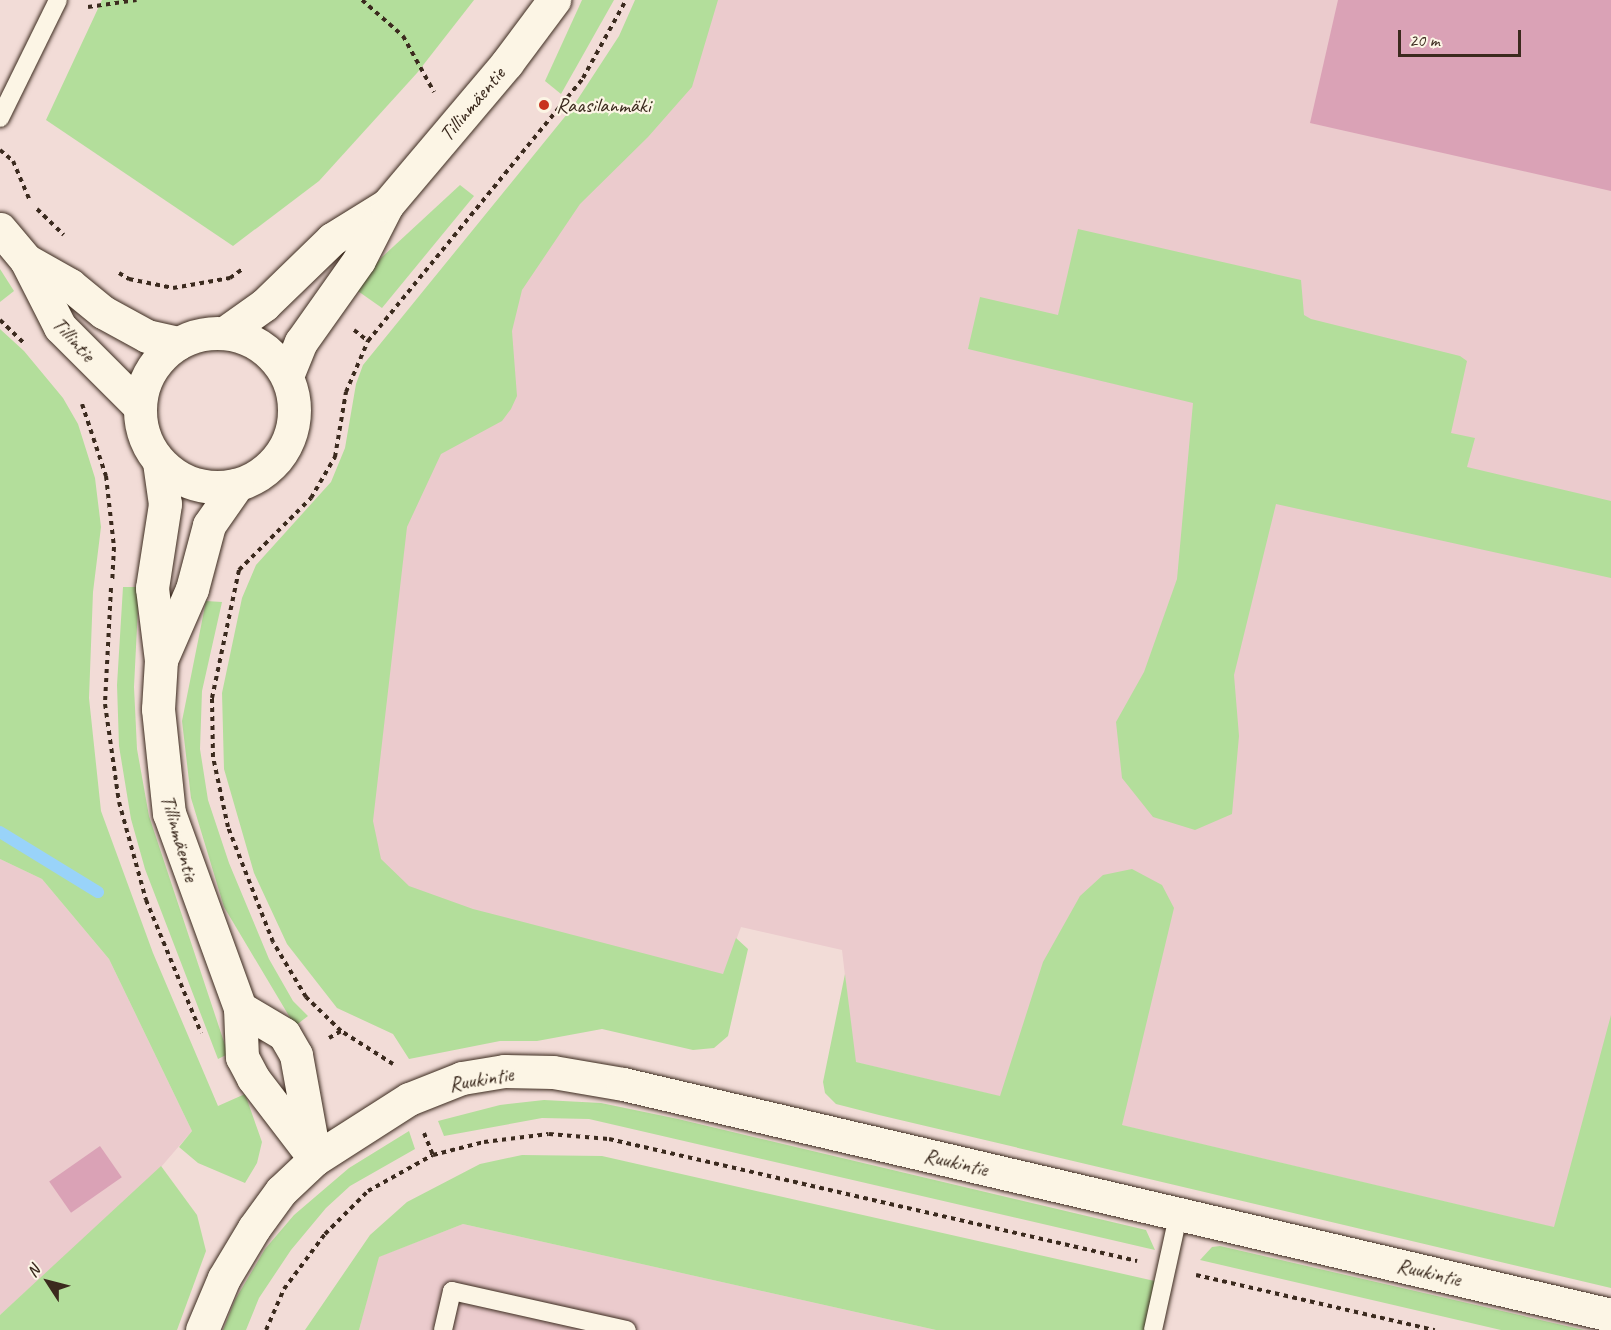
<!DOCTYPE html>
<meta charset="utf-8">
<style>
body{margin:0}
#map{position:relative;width:1611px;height:1330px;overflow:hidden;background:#f2dcd7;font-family:Caveat,sans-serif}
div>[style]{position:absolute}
.built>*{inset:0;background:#ebcbcd}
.green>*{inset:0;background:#b3de9b}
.stream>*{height:12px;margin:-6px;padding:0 6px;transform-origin:6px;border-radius:6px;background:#99d3f9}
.building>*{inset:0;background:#daa2b6;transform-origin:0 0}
.path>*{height:4px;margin-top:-2px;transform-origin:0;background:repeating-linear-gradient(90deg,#3b2a1e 0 4.5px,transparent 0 9px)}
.roads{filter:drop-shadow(0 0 2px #3b2a1e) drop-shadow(0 0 2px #3b2a1e)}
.lane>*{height:18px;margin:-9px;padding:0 9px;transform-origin:9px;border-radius:9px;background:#fcf5e5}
.secondary>*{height:33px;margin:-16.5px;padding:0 16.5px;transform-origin:16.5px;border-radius:16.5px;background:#fcf5e5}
.secondary>.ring{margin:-16.5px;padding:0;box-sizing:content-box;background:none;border:33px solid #fcf5e5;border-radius:50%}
.dots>*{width:16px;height:16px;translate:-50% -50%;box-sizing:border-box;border:3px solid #fcf5e5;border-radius:50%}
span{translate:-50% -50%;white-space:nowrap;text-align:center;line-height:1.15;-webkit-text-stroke:4.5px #fcf5e5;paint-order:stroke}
.street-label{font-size:21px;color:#3b2a1e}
.poi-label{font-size:21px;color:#3b2a1e}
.left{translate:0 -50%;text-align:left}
.north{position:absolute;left:18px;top:1252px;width:60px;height:60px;-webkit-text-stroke:4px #fcf5e5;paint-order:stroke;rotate:306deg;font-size:16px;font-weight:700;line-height:24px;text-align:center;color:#3b2a1e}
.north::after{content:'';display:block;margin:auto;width:21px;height:27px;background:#3b2a1e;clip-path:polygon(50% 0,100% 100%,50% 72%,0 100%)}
.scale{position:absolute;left:1398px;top:30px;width:123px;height:27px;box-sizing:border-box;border:3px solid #3b2a1e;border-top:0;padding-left:8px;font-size:18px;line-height:21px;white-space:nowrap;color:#3b2a1e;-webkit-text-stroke:4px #fcf5e5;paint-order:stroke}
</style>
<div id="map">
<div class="built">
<i style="clip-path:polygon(657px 0,1611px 0,1611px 1221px,1568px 1231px,855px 1062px,842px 950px,741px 927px,723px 975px,321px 940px,325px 614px)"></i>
<i style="clip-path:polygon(0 859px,42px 879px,109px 959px,192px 1131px,149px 1181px,0 1315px)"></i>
<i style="clip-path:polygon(463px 1224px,936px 1330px,359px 1330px,378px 1257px)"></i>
</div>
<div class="green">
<i style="clip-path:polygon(102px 0,474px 0,417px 73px,319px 181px,233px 246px,46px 120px)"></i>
<i style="clip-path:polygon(582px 0,614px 0,561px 94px,545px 81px)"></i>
<i style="clip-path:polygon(635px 0,718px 0,692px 87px,648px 137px,580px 204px,522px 290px,512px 331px,517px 396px,511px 409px,502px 421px,441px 454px,407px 527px,373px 821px,381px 859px,409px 886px,473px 909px,723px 974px,736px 938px,748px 949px,728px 1036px,714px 1048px,693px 1050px,602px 1029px,537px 1041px,500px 1041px,409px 1059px,393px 1034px,337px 1008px,287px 944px,254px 873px,224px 769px,222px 693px,242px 598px,256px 565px,331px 482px,345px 448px,356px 384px,363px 365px,572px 108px,619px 36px)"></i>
<i style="clip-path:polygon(460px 185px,474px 196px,382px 308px,355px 289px,381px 258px)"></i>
<i style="clip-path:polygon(1078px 229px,1301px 280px,1304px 315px,1311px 319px,1460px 356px,1467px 361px,1451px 433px,1475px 438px,1467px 467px,1611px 501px,1611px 578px,1276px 504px,1234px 675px,1239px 736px,1232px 814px,1195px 830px,1153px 817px,1122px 778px,1116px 722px,1144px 672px,1177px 579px,1193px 403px,968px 349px,980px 297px,1058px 315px)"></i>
<i style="clip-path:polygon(0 269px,14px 291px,0 302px)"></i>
<i style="clip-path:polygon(0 329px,24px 351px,63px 398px,78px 424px,95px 478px,101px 527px,93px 592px,89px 698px,101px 811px,153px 953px,218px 1106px,245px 1094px,262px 1142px,257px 1163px,245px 1183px,198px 1163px,179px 1147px,192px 1131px,109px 959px,42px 879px,0 859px)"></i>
<i style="clip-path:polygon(123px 587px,139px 587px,134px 687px,137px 749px,149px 816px,228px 1054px,218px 1059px,145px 869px,131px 819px,119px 746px,117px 685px)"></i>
<i style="clip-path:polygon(206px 601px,222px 602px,202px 691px,200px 749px,208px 800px,229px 863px,269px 959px,293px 1001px,308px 1016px,295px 1026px,224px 907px,191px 798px,182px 721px)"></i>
<i style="clip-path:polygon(1132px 869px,1162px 885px,1174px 908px,1122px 1125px,1554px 1227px,1611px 1015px,1611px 1288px,879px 1115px,836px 1104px,825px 1093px,823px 1082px,845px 974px,856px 1062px,1000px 1096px,1043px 962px,1080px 896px,1103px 875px)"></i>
<i style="clip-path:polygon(544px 1100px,601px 1103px,678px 1119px,1146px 1230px,1155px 1250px,589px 1119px,542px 1118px,444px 1136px,438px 1121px,500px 1105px)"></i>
<i style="clip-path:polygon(409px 1131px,415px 1149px,350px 1186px,326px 1208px,291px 1250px,259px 1298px,246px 1330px,223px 1330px,235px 1300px,265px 1249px,294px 1215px,349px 1168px)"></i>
<i style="clip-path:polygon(522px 1155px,602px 1156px,1159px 1282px,1144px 1330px,936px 1330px,463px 1224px,379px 1257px,359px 1330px,305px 1330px,370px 1235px,407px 1202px,480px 1164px)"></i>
<i style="clip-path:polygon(161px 1166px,197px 1215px,206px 1251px,177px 1330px,0 1330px,0 1315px)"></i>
<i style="clip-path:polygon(1220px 1246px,1584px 1330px,1501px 1330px,1200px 1260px,1212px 1247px)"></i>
</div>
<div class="stream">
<i style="left:0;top:832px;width:115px;rotate:31.5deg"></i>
</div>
<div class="building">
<i style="clip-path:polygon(1338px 0,1611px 0,1611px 191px,1310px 123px)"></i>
<i style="left:100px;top:1146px;width:38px;height:62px;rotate:55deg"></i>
</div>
<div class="path">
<i style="left:362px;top:0;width:55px;rotate:41.3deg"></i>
<i style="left:403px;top:36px;width:64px;rotate:61deg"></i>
<i style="left:88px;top:7px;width:49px;rotate:-8.1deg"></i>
<i style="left:0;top:150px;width:17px;rotate:40deg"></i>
<i style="left:13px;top:161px;width:43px;rotate:67deg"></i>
<i style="left:37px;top:209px;width:37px;rotate:44deg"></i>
<i style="left:119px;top:273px;width:12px;rotate:31deg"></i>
<i style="left:129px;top:279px;width:45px;rotate:11.6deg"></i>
<i style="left:173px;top:288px;width:58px;rotate:-10deg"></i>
<i style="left:230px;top:278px;width:17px;rotate:-36deg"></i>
<i style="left:0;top:320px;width:32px;rotate:44deg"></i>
<i style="left:354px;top:330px;width:18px;rotate:38deg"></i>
<i style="left:82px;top:404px;width:76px;rotate:71.6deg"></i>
<i style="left:106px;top:476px;width:71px;rotate:83.6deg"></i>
<i style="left:114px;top:547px;width:34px;rotate:93deg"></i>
<i style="left:111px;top:588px;width:116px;rotate:93deg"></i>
<i style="left:105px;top:704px;width:99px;rotate:81.9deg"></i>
<i style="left:119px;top:802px;width:102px;rotate:74.6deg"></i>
<i style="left:146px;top:900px;width:144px;rotate:67.5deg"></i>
<i style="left:329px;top:1038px;width:14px;rotate:-30deg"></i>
<i style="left:393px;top:1064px;width:62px;rotate:-147.6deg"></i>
<i style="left:341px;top:1031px;width:49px;rotate:-135.8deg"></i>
<i style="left:306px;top:997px;width:64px;rotate:-121deg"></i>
<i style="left:273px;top:942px;width:123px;rotate:-111.4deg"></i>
<i style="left:228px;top:827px;width:72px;rotate:-102.1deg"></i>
<i style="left:213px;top:757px;width:59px;rotate:-91deg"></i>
<i style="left:212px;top:698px;width:131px;rotate:-78.1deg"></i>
<i style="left:239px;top:570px;width:102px;rotate:-45deg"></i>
<i style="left:311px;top:498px;width:48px;rotate:-59.7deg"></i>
<i style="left:335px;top:457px;width:66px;rotate:-80.4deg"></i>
<i style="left:346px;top:392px;width:56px;rotate:-66.7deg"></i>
<i style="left:368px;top:341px;width:340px;rotate:-50.7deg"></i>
<i style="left:583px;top:78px;width:89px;rotate:-61.1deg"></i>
<i style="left:424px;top:1133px;width:24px;rotate:68deg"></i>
<i style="left:1196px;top:1275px;width:245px;rotate:13deg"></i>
<i style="left:266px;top:1330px;width:45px;rotate:-66.3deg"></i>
<i style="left:284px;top:1289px;width:69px;rotate:-53.3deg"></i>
<i style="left:325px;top:1234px;width:61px;rotate:-45deg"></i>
<i style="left:368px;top:1191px;width:74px;rotate:-29deg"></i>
<i style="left:433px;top:1155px;width:53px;rotate:-14.3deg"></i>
<i style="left:484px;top:1142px;width:65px;rotate:-7deg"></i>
<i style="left:549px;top:1134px;width:60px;rotate:4.8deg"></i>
<i style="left:609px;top:1139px;width:542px;rotate:13.01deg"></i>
</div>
<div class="roads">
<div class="lane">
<i style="left:0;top:118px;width:131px;rotate:-63.8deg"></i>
<i style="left:443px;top:1330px;width:40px;rotate:-77deg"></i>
<i style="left:452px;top:1291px;width:179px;rotate:12.6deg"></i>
<i style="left:1153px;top:1330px;width:121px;rotate:-77.6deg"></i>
</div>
<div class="secondary">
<i style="left:0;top:229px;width:40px;rotate:50deg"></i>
<i style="left:26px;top:260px;width:75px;rotate:63.1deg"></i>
<i style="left:60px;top:327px;width:112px;rotate:45deg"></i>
<i style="left:26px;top:260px;width:51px;rotate:29.6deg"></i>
<i style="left:70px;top:285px;width:43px;rotate:39.3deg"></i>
<i style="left:103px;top:312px;width:50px;rotate:28.6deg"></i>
<i style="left:147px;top:336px;width:32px;rotate:13deg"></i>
<i style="left:226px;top:332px;width:47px;rotate:-35.4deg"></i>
<i style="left:264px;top:305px;width:95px;rotate:-44.1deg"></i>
<i style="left:332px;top:239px;width:65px;rotate:-31.7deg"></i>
<i class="ring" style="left:140px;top:333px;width:121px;height:121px"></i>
<i style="left:287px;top:376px;width:37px;rotate:-68deg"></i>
<i style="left:301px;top:342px;width:100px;rotate:-54.7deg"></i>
<i style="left:359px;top:260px;width:62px;rotate:-63deg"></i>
<i style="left:387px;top:205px;width:186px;rotate:-49.8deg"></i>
<i style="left:507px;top:63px;width:79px;rotate:-53.3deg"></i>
<i style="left:159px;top:462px;width:42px;rotate:81.9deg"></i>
<i style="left:165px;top:504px;width:85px;rotate:98.8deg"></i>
<i style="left:152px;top:588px;width:73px;rotate:82.9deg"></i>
<i style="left:161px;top:660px;width:49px;rotate:93.5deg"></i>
<i style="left:158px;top:709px;width:105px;rotate:84deg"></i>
<i style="left:169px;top:813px;width:208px;rotate:70deg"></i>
<i style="left:240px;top:1008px;width:49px;rotate:87.7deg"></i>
<i style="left:242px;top:1057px;width:24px;rotate:62deg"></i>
<i style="left:253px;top:1078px;width:102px;rotate:52.6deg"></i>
<i style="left:161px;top:660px;width:77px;rotate:-66.4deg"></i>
<i style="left:192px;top:589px;width:66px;rotate:-75.1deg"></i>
<i style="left:209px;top:525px;width:49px;rotate:-55deg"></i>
<i style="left:240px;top:1008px;width:51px;rotate:30.6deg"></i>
<i style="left:284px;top:1034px;width:24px;rotate:60deg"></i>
<i style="left:296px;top:1055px;width:101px;rotate:79.7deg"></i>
<i style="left:202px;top:1330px;width:56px;rotate:-67.1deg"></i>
<i style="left:224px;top:1278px;width:58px;rotate:-59deg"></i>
<i style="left:254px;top:1228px;width:46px;rotate:-53.9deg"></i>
<i style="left:281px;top:1191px;width:47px;rotate:-43.3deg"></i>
<i style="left:315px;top:1159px;width:112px;rotate:-32.6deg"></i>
<i style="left:409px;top:1099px;width:57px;rotate:-21.6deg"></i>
<i style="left:462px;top:1078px;width:43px;rotate:-9.5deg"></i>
<i style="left:504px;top:1071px;width:49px;rotate:1.2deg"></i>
<i style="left:553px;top:1072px;width:71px;rotate:9.7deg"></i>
<i style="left:623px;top:1084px;width:1015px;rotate:13.16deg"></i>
</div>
</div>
<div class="dots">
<i style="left:544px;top:105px;background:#c8321e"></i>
</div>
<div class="street-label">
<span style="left:472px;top:104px;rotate:-50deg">Tillinmäentie</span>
<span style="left:74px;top:339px;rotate:48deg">Tillintie</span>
<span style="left:180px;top:838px;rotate:74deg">Tillinmäentie</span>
<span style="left:481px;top:1079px;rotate:-10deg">Ruukintie</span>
<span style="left:956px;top:1162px;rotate:13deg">Ruukintie</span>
<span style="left:1429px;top:1272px;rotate:13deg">Ruukintie</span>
</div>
<div class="poi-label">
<span class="left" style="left:556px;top:105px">Raasilanmäki</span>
</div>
<div class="north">N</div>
<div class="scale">20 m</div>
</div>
